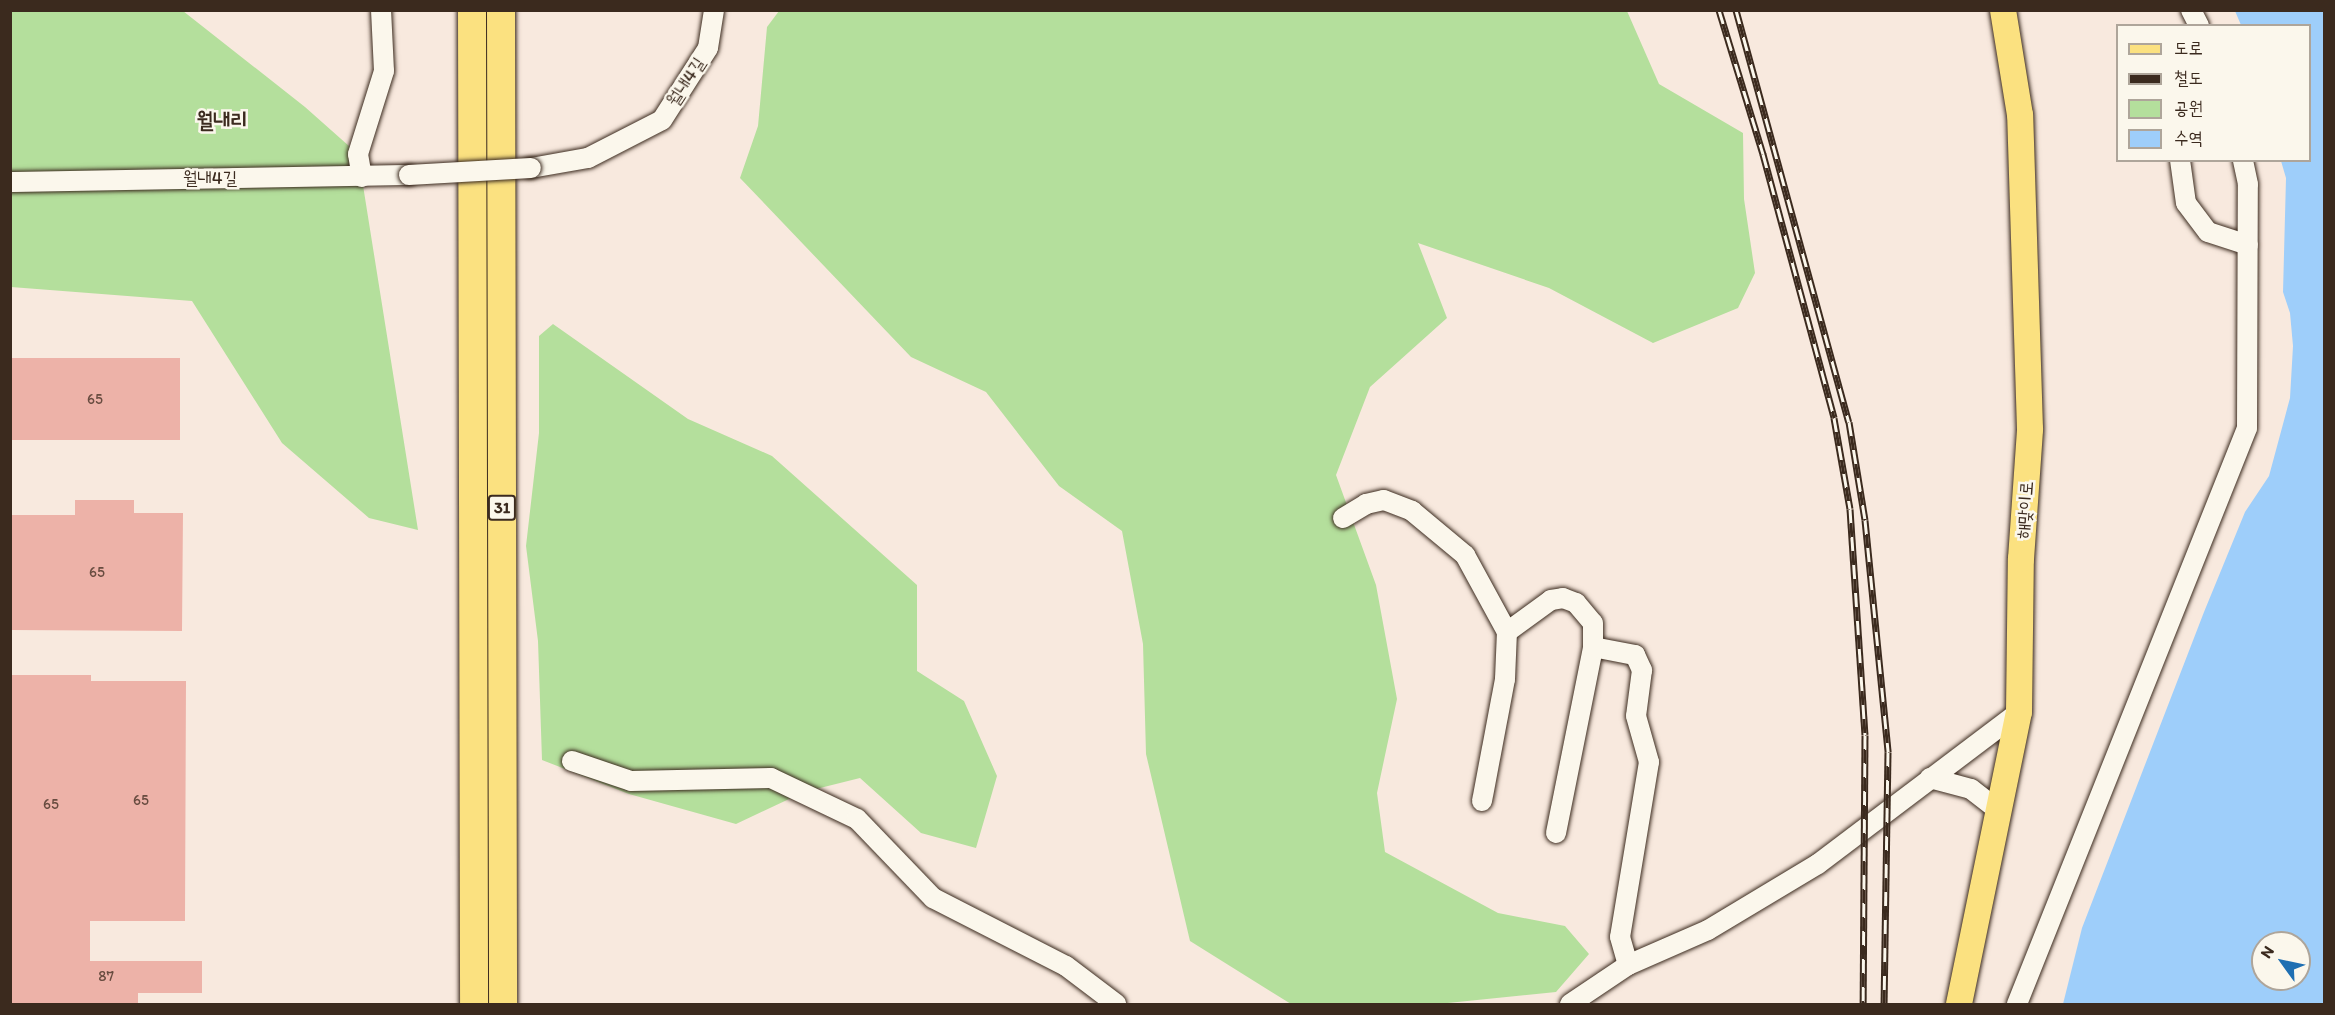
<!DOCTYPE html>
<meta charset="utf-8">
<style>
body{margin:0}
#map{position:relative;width:2335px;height:1015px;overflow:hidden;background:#f8e9de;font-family:Itim,"Poor Story",sans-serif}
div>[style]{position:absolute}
.green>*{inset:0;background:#b4df9c}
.water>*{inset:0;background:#9ecefa}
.building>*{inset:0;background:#edb2a8;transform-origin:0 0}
.roads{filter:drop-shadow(0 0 2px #3b2a1e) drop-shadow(0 0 2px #3b2a1e)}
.minor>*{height:20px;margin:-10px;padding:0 10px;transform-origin:10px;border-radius:10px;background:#fbf7ec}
.major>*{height:26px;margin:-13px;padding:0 13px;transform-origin:13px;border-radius:13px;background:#fbe180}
.highway>*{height:28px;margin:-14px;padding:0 14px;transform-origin:14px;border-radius:14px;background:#fbe180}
.rail>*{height:7px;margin-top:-3.5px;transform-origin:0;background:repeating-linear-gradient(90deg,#fbf7ec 0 14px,#3b2a1e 0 28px);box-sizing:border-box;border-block:2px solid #3b2a1e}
.bridges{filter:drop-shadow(0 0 2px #3b2a1e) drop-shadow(0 0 2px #3b2a1e)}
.minor-bridge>*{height:20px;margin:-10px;padding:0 10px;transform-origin:10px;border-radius:10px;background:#fbf7ec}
span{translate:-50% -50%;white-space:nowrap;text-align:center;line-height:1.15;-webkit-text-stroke:5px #fbf7ec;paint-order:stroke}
.number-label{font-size:15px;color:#684c40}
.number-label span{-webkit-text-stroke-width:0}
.shield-label span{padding:2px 4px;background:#fbf7ec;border:2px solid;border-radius:4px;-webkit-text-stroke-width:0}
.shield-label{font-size:16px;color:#3b2a1e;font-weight:700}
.street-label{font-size:18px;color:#3b2a1e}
.quarter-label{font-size:21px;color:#3b2a1e;font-weight:700}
.frame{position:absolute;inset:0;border:12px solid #3b2a1e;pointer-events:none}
.legend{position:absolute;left:2116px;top:24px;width:195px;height:138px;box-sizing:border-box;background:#fbf7ec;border:2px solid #aea59a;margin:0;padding:8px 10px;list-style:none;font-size:18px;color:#3b2a1e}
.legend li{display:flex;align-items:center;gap:12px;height:30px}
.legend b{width:30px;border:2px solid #aea59a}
.north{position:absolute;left:2251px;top:931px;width:60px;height:60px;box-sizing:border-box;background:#fbf7ec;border:2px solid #aea59a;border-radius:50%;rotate:303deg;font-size:16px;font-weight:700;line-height:24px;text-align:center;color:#3b2a1e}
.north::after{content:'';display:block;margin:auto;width:21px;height:27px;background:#1f6fb2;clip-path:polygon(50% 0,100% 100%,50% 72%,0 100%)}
</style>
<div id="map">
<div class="green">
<i style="clip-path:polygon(10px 11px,183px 11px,305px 107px,358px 154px,418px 530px,369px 518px,282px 443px,192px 301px,11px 287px)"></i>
<i style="clip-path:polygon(779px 11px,1627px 11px,1659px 84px,1743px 133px,1744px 199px,1755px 273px,1738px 308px,1653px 343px,1549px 288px,1418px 243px,1447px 318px,1370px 387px,1336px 475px,1376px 585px,1397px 699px,1377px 793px,1385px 852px,1498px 913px,1565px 926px,1589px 954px,1556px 992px,1438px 1004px,1291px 1004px,1190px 941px,1146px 754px,1143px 644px,1122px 531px,1059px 486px,986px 392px,911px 357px,740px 178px,758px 126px,767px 27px)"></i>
<i style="clip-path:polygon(553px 324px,688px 419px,772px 456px,917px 585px,917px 671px,964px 701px,997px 776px,976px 848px,921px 833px,860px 778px,804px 792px,736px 824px,629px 794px,542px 760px,538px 641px,526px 546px,539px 433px,539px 336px)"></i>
</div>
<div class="water">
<i style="clip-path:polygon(evenodd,2235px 11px,2324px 11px,2324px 1004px,2063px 1004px,2082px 928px,2204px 612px,2245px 512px,2269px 476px,2290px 398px,2293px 346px,2290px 313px,2283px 292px,2286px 178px,2281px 161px,2310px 160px,2310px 26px,2241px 25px,2235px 11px,2263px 943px,2299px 943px,2299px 979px,2263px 979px,2263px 943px)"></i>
</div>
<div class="building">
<i style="left:180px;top:358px;width:82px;height:170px;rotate:90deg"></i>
<i style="clip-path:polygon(75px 500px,134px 500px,134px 513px,183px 513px,182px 631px,10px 630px,10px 515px,75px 515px)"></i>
<i style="clip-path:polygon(10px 675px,91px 675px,91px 681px,186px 681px,185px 921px,90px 921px,90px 961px,202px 961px,202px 993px,138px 993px,138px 1005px,10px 1005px)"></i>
</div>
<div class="roads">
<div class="minor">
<i style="left:2191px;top:10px;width:18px;rotate:63deg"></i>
<i style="left:2180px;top:160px;width:43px;rotate:82.1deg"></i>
<i style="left:2186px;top:203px;width:36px;rotate:53deg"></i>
<i style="left:2208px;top:232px;width:42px;rotate:18deg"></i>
<i style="left:531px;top:168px;width:58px;rotate:-10deg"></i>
<i style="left:588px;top:158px;width:83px;rotate:-27.2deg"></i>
<i style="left:662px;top:120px;width:85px;rotate:-57.4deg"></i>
<i style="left:708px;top:48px;width:38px;rotate:-81deg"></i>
<i style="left:362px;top:177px;width:23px;rotate:-100deg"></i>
<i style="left:358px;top:154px;width:87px;rotate:-72.6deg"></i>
<i style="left:384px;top:71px;width:61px;rotate:-92.8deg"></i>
<i style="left:10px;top:182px;width:399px;rotate:-1deg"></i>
<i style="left:1343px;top:518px;width:27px;rotate:-31deg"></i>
<i style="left:1366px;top:504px;width:18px;rotate:-13deg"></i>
<i style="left:1384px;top:500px;width:30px;rotate:21deg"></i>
<i style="left:1412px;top:511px;width:69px;rotate:39.7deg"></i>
<i style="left:1465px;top:555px;width:88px;rotate:61.4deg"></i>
<i style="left:572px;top:761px;width:62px;rotate:18.7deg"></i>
<i style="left:631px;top:781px;width:140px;rotate:-1.2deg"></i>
<i style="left:771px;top:778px;width:95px;rotate:25.5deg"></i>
<i style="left:857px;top:819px;width:110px;rotate:46.1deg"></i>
<i style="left:933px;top:898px;width:149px;rotate:27.1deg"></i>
<i style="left:1066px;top:966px;width:63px;rotate:37.2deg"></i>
<i style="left:1930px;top:778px;width:42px;rotate:15deg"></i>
<i style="left:1971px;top:789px;width:36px;rotate:38deg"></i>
<i style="left:1482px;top:801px;width:124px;rotate:-79.3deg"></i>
<i style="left:1505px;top:679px;width:47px;rotate:-87.6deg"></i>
<i style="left:1507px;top:632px;width:54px;rotate:-36deg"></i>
<i style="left:1551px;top:600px;width:12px;rotate:-9deg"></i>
<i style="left:1563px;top:598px;width:14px;rotate:21deg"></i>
<i style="left:1576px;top:603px;width:26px;rotate:50deg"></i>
<i style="left:1593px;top:623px;width:24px;rotate:90deg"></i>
<i style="left:1556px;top:833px;width:190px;rotate:-78.7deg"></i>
<i style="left:1593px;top:647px;width:43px;rotate:10.8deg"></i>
<i style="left:1635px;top:655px;width:17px;rotate:65deg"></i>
<i style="left:1642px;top:670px;width:46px;rotate:97.4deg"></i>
<i style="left:1636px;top:716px;width:48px;rotate:74.2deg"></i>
<i style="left:1649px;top:762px;width:177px;rotate:99.4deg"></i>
<i style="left:1620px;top:937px;width:29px;rotate:74deg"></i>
<i style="left:1570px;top:1004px;width:70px;rotate:-33.9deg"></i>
<i style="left:1628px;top:965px;width:87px;rotate:-23.6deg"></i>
<i style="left:1708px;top:930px;width:128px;rotate:-31deg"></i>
<i style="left:1818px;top:864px;width:252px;rotate:-37.1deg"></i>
<i style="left:2017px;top:1004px;width:620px;rotate:-68.23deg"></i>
<i style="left:2247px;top:428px;width:244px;rotate:-89.8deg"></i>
<i style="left:2248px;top:184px;width:25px;rotate:-102deg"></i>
</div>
<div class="major">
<i style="left:1959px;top:1004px;width:298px;rotate:-78.4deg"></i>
<i style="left:2019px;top:712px;width:153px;rotate:-89.3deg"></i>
<i style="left:2021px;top:559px;width:130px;rotate:-86deg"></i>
<i style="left:2030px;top:429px;width:314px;rotate:-91.8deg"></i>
<i style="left:2020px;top:115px;width:106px;rotate:-99.2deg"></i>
</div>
<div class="highway">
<i style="left:472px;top:10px;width:994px;rotate:89.88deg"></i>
<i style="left:501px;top:10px;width:994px;rotate:89.88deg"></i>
</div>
</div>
<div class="rail">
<i style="left:1719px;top:10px;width:151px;rotate:73deg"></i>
<i style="left:1763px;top:154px;width:273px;rotate:74.9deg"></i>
<i style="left:1834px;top:418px;width:92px;rotate:80deg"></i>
<i style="left:1850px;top:509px;width:226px;rotate:86.2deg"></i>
<i style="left:1865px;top:735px;width:269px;rotate:90.4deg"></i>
<i style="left:1736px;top:10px;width:427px;rotate:74.7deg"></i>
<i style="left:1849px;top:422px;width:99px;rotate:80.7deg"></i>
<i style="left:1865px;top:520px;width:233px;rotate:84.3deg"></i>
<i style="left:1888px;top:752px;width:252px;rotate:90.9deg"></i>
</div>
<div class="bridges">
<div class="minor-bridge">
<i style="left:409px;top:175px;width:122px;rotate:-3.3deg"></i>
</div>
</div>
<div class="number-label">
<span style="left:95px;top:400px">65</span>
<span style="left:97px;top:573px">65</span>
<span style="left:141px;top:801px">65</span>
<span style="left:51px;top:805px">65</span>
<span style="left:106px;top:977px">87</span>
</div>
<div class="shield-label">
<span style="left:502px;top:508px">31</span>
</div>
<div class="street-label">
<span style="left:686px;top:82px;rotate:-57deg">월내4길</span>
<span style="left:210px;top:178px">월내4길</span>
<span style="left:2025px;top:510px;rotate:-86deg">해맞이로</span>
</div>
<div class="quarter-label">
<span style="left:222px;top:120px">월내리</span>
</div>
<div class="frame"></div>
<ul class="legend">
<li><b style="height:8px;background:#fbe180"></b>도로</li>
<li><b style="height:8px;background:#3b2a1e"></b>철도</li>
<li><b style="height:16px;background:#b4df9c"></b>공원</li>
<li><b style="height:16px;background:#9ecefa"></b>수역</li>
</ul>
<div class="north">N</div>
</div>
